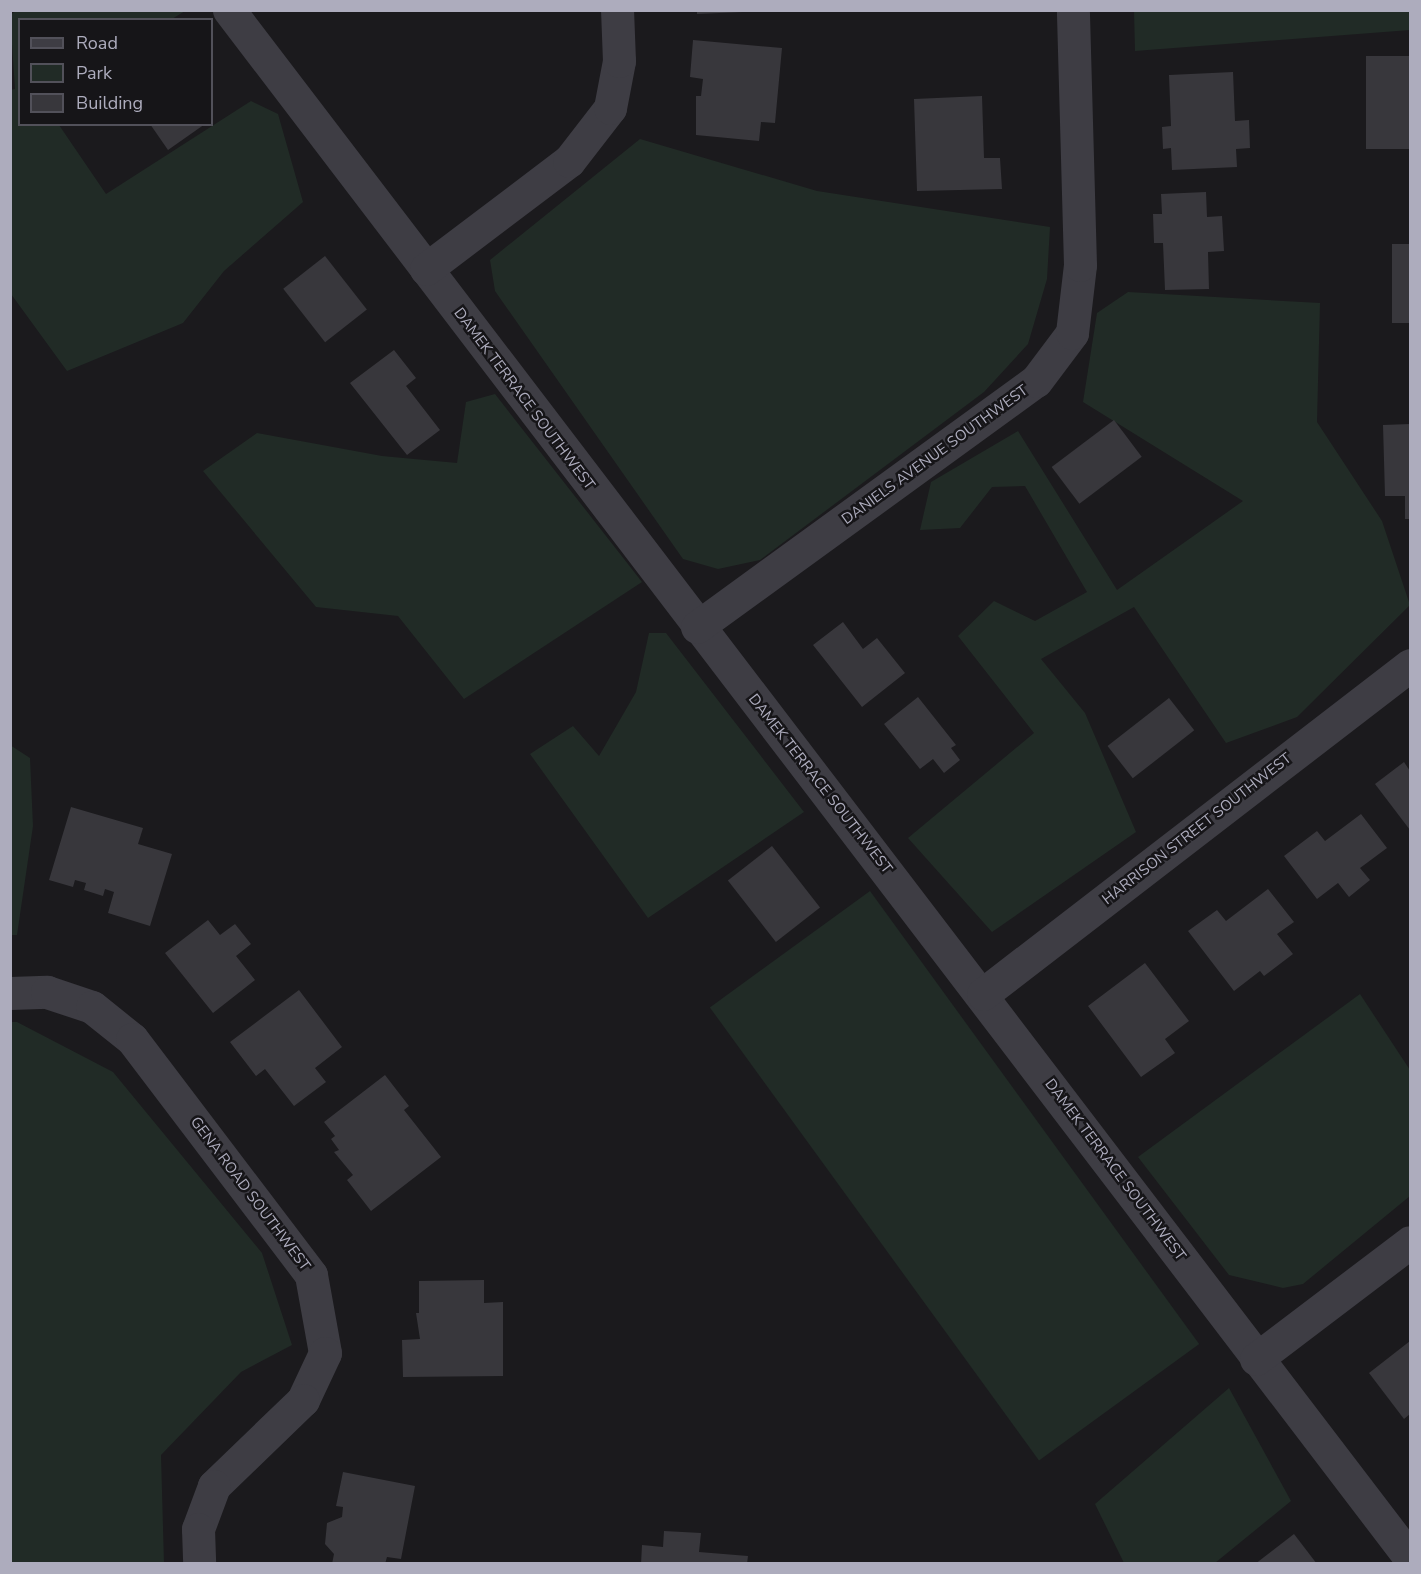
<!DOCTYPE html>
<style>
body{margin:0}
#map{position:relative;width:1421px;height:1574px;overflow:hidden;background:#1b1a1d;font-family:"Nunito Sans",sans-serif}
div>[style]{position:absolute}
.green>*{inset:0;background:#212b26;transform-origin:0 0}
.building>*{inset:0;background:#38373c;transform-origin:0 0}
.minor>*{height:33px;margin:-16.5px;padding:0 16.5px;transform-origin:16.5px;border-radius:16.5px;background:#3e3d44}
span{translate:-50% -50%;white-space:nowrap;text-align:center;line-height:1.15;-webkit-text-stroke:5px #161518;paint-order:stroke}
.street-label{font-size:15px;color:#adacbd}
.frame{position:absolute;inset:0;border:12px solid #adacbd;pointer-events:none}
.legend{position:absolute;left:18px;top:18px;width:195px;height:108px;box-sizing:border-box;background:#161518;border:2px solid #52515a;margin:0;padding:8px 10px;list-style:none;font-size:18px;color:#adacbd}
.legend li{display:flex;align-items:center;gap:12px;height:30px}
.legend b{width:30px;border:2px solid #52515a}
</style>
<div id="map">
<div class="green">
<i style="clip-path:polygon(16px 11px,185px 11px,172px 19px,20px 20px,20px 124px,59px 125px,106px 194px,251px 101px,278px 114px,303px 202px,224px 271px,183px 323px,67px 371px,11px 294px,10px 90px,15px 89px,10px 15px)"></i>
<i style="clip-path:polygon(1134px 11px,1410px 11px,1410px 30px,1135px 51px)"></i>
<i style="clip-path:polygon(640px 139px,817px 191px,1050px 227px,1047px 279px,1028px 344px,984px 392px,760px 560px,718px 569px,683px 559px,495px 291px,490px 260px)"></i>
<i style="clip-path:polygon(1128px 292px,1320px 303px,1317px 422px,1382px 521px,1410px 605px,1297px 717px,1226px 743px,1134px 607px,1041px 659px,1085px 713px,1136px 832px,992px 932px,908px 838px,1034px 733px,958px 636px,994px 601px,1035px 621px,1087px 592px,1025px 486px,992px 487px,960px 528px,920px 530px,931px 482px,1018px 431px,1117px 590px,1243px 501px,1083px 402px,1097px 313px)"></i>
<i style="clip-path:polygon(495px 394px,642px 582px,464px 699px,398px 616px,316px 607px,203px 471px,257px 433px,382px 456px,457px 463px,466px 402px)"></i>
<i style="clip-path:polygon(649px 633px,666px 633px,804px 812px,648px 918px,530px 754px,573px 726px,599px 756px,636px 692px)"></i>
<i style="clip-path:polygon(10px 745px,30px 758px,33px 826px,17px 935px,11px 935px)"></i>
<i style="left:870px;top:891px;width:560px;height:198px;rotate:54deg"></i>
<i style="clip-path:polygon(1360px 994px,1410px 1070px,1410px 1196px,1303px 1284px,1283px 1288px,1229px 1275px,1138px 1157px)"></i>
<i style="clip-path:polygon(10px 1022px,17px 1022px,113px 1072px,262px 1253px,292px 1345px,241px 1372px,161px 1455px,164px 1563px,11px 1563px)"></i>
<i style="clip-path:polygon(1229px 1388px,1291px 1501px,1215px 1563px,1124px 1563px,1095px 1504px)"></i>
</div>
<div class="building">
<i style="clip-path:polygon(697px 10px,743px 10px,743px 12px,697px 14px)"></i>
<i style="clip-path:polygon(693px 40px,782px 48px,775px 123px,761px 122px,759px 141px,696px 135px,696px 96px,701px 96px,703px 79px,690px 77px)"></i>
<i style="left:1410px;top:56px;width:93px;height:44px;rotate:90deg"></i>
<i style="clip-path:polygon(1233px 72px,1235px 121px,1249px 120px,1250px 148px,1236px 149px,1237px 167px,1172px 170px,1171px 148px,1163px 149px,1162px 127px,1171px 126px,1169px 75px)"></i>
<i style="clip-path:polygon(982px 96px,984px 158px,1000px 158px,1002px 189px,917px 191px,914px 99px)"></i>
<i style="clip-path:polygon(150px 124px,205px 124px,168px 150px)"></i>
<i style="clip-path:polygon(1206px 192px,1207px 217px,1222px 216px,1224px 251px,1208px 252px,1209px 289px,1165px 290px,1163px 243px,1154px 243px,1153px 214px,1162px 214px,1161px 194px)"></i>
<i style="left:1410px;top:244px;width:79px;height:18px;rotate:90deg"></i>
<i style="left:325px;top:256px;width:68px;height:53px;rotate:52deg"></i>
<i style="clip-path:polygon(394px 350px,416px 378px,406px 386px,440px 430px,407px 455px,350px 383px)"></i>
<i style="left:1114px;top:420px;width:46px;height:78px;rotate:53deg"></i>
<i style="clip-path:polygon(1410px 424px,1410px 519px,1405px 519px,1405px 496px,1385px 496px,1383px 425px)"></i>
<i style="clip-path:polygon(843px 622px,863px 649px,877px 638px,905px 673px,862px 707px,813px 645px)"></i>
<i style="clip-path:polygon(918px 697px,956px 745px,951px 748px,960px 760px,944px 773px,933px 759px,920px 769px,884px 724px)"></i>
<i style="left:1169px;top:698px;width:41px;height:78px;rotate:52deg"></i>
<i style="clip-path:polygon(1404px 762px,1410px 771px,1410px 830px,1375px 784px)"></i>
<i style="clip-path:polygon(71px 807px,143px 828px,138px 844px,172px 854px,150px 926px,108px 913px,114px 892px,105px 889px,103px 896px,84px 890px,86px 883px,75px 880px,73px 887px,49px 880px)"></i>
<i style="clip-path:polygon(1361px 814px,1387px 848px,1360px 868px,1370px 880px,1349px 897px,1338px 883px,1317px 899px,1284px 856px,1317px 831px,1325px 841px)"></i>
<i style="left:772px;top:846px;width:78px;height:56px;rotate:52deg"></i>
<i style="clip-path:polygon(1268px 889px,1294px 922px,1277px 934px,1293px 954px,1264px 976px,1260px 971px,1234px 991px,1188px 931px,1217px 910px,1226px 921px)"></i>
<i style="clip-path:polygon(208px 920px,220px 935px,235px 924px,251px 944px,236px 956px,255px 980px,213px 1013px,165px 953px)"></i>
<i style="clip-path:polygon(1145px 963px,1189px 1021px,1165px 1039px,1175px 1053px,1141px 1077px,1088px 1006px)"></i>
<i style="clip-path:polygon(299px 990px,342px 1047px,315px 1068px,326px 1082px,294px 1106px,265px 1069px,256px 1076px,230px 1042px)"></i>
<i style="clip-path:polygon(385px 1075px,409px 1106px,404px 1110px,441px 1157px,371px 1211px,347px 1180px,353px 1175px,334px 1152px,339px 1150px,331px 1139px,335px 1136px,324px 1122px)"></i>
<i style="clip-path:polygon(484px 1280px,484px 1303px,503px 1302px,503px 1376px,403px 1377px,402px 1340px,420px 1339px,416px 1313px,419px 1313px,419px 1281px)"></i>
<i style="clip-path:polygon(1410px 1341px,1410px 1414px,1404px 1419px,1369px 1373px)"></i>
<i style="clip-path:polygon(343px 1472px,415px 1486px,401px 1559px,387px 1557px,385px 1564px,332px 1564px,334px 1554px,325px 1544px,327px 1523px,342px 1517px,343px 1507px,336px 1506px)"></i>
<i style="clip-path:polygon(664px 1531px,701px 1533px,699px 1552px,748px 1556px,747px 1564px,641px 1564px,642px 1545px,663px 1547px)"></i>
<i style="clip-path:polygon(1294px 1534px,1317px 1564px,1255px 1564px)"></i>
</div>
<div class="minor">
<i style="left:229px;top:10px;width:1947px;rotate:52.66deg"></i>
<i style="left:426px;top:269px;width:179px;rotate:-37.1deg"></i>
<i style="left:569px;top:161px;width:67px;rotate:-52.3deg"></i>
<i style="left:610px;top:108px;width:48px;rotate:-79.2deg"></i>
<i style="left:619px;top:61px;width:51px;rotate:-92.2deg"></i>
<i style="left:697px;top:627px;width:419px;rotate:-36deg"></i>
<i style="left:1036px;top:381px;width:60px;rotate:-53.1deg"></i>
<i style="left:1072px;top:333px;width:68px;rotate:-83.3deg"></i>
<i style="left:1080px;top:265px;width:255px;rotate:-91.6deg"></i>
<i style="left:10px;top:993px;width:37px;rotate:-2deg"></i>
<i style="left:47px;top:992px;width:47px;rotate:18.4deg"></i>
<i style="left:92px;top:1007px;width:51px;rotate:38.7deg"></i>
<i style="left:132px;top:1039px;width:296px;rotate:52.8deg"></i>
<i style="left:311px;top:1275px;width:79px;rotate:79.8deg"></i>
<i style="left:325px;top:1353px;width:52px;rotate:115.1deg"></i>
<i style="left:303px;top:1400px;width:124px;rotate:136deg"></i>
<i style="left:214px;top:1486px;width:46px;rotate:110.4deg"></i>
<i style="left:198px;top:1529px;width:35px;rotate:88deg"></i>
<i style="left:983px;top:994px;width:539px;rotate:-37.61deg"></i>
<i style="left:1256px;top:1359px;width:193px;rotate:-37.2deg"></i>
</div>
<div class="street-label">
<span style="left:524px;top:399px;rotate:53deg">DAMEK TERRACE SOUTHWEST</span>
<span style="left:935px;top:455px;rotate:-36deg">DANIELS AVENUE SOUTHWEST</span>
<span style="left:820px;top:784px;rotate:52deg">DAMEK TERRACE SOUTHWEST</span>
<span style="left:1197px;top:829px;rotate:-38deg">HARRISON STREET SOUTHWEST</span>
<span style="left:1115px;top:1170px;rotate:53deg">DAMEK TERRACE SOUTHWEST</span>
<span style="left:250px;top:1194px;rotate:53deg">GENA ROAD SOUTHWEST</span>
</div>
<div class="frame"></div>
<ul class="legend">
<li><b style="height:8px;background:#3e3d44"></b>Road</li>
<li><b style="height:16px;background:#212b26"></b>Park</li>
<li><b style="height:16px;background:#38373c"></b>Building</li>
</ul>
</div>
